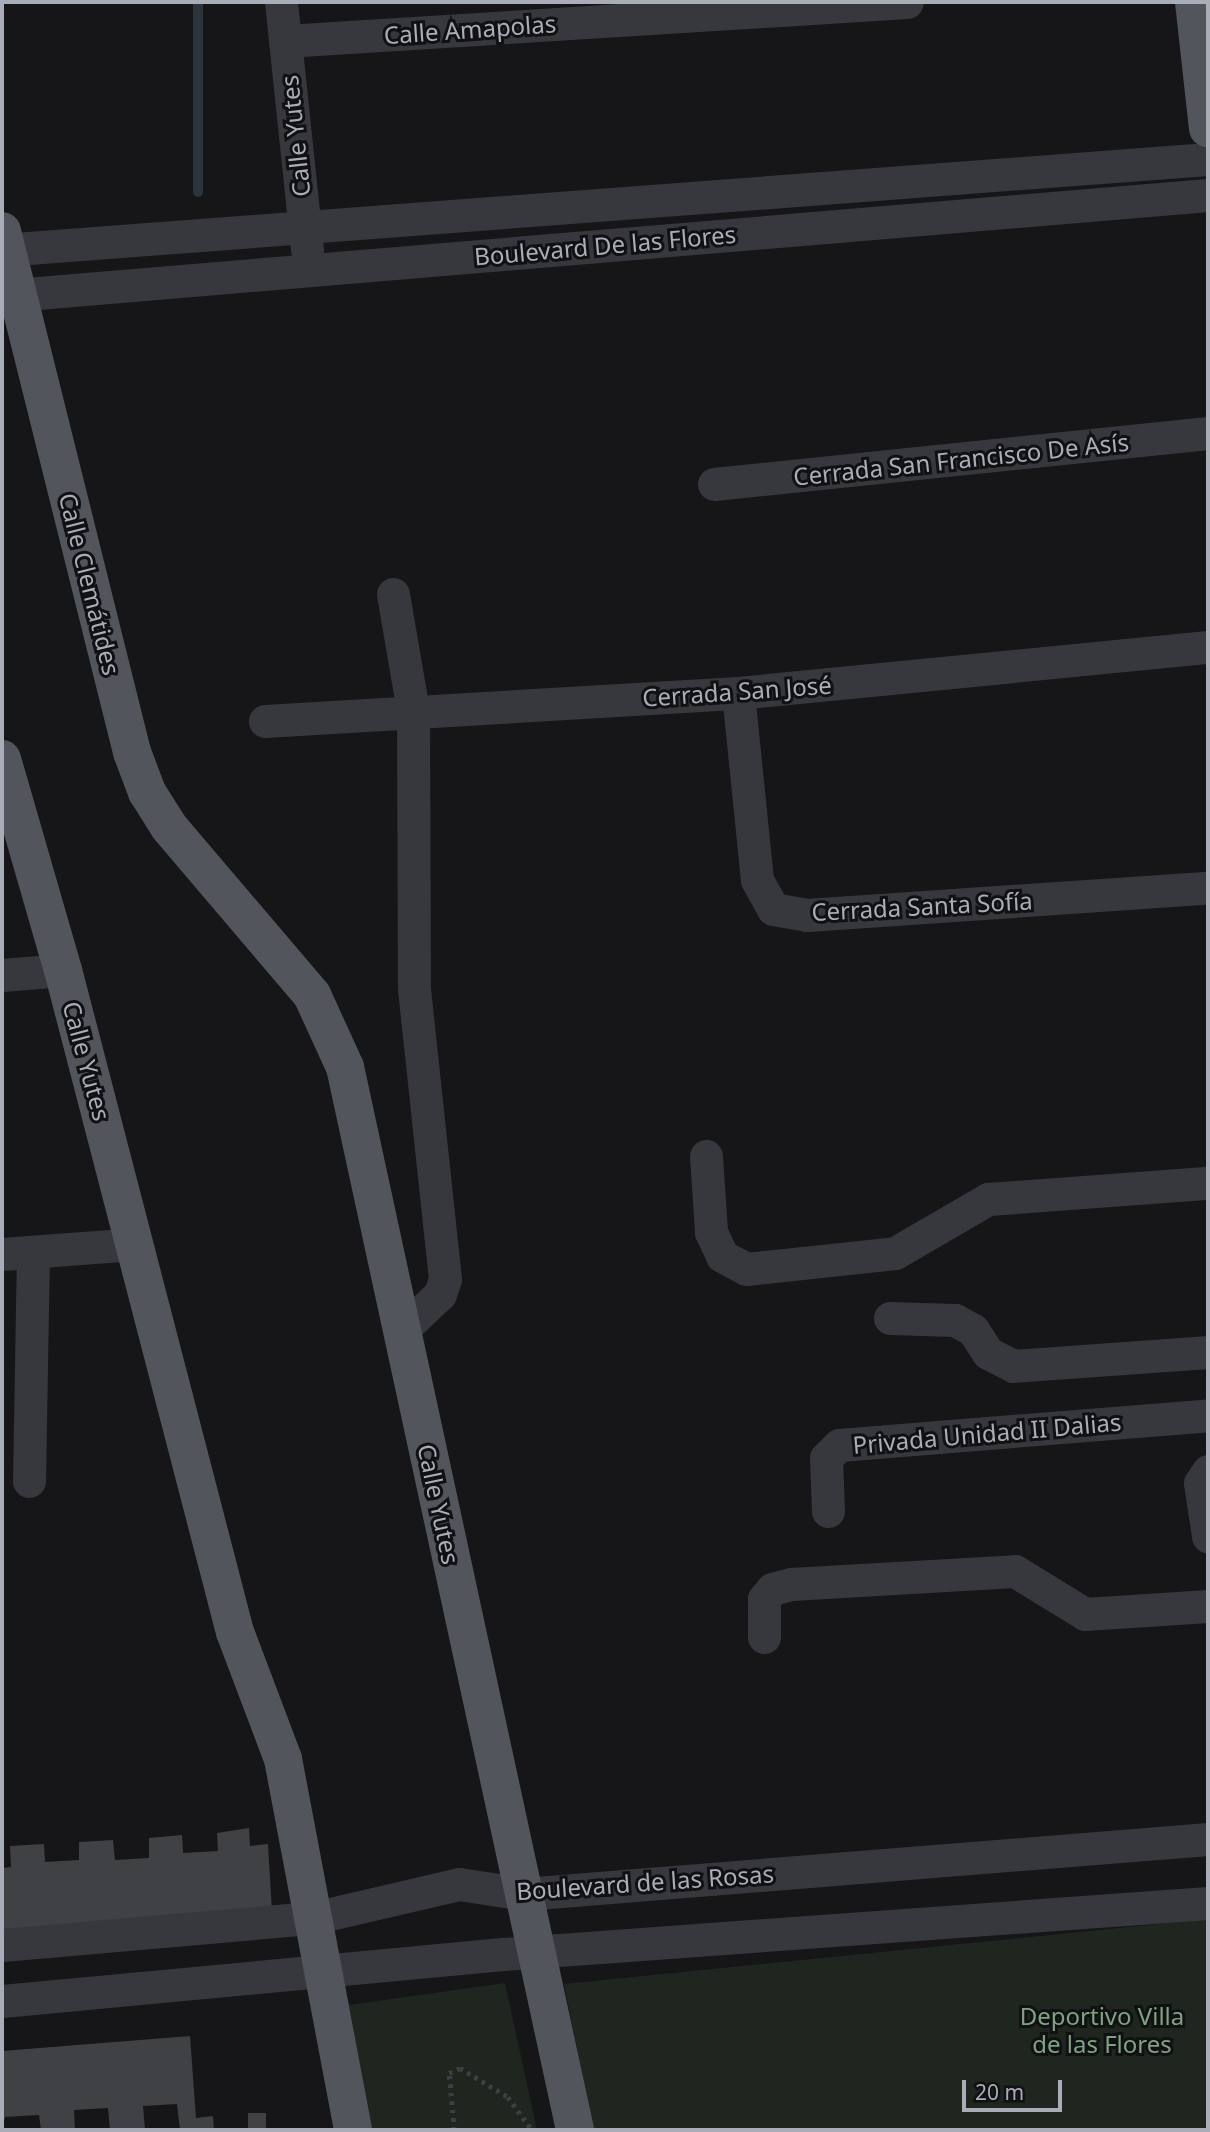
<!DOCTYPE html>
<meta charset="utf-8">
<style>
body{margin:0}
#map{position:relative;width:1210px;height:2132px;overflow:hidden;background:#161618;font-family:"Noto Sans",sans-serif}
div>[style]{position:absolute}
.green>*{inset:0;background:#1e261f}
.stream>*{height:10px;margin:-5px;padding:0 5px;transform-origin:5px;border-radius:5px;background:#2c353c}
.building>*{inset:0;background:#404145;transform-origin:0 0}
.path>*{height:4.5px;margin-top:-2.25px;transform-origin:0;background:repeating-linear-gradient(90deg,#3d3f44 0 3.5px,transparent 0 8.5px)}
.minor>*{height:33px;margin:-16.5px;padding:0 16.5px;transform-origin:16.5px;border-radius:16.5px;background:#37383d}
.major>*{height:38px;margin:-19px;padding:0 19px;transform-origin:19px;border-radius:19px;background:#53555c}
span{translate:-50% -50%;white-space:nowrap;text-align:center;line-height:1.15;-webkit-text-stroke:6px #111113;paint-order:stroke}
.street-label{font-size:24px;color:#a8adb8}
.park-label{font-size:24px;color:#7fa381}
.frame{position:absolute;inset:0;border:4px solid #a8adb8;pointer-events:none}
.scale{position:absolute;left:962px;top:2080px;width:100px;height:32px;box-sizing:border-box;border:4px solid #a8adb8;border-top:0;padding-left:9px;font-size:21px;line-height:24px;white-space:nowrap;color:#a8adb8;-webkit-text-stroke:5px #111113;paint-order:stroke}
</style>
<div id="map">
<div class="green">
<i style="clip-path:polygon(1208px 1919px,1208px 2130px,593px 2130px,564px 1984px)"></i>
<i style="clip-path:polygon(505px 1983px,537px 2130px,372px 2130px,349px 2005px)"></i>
</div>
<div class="stream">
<i style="left:198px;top:192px;width:190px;rotate:-90deg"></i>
</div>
<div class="building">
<i style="clip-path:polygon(249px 1828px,250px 1846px,268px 1844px,272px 1912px,2px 1932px,2px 1868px,11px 1867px,10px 1846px,44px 1844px,45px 1862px,79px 1860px,79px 1842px,113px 1840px,115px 1860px,131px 1859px,149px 1858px,149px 1838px,182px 1835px,183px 1853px,218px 1851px,217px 1833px)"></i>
<i style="clip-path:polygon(190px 2036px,196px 2118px,213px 2116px,214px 2130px,180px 2130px,177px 2104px,143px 2106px,145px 2130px,110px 2130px,108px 2108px,74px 2110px,75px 2130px,41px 2130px,39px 2115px,5px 2117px,2px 2130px,2px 2051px)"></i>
<i style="left:266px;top:2113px;width:17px;height:18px;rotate:90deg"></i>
</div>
<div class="path">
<i style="left:454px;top:2130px;width:57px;rotate:-95deg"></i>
<i style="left:449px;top:2073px;width:12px;rotate:-24deg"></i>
<i style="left:460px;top:2068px;width:56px;rotate:31.1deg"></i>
<i style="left:508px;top:2097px;width:41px;rotate:54deg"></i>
</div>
<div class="minor">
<i style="left:281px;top:2px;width:249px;rotate:84deg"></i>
<i style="left:285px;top:41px;width:623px;rotate:-3.59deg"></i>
<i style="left:2px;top:250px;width:1209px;rotate:-4.32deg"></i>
<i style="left:2px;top:296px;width:1210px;rotate:-4.79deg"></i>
<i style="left:714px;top:484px;width:497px;rotate:-5.9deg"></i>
<i style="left:393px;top:594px;width:119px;rotate:80.3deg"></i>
<i style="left:413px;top:711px;width:278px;rotate:89.8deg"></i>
<i style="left:414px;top:989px;width:292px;rotate:83.9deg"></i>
<i style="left:445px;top:1279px;width:16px;rotate:108deg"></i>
<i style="left:440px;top:1294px;width:54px;rotate:136.5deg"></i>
<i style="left:738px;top:693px;width:188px;rotate:84.2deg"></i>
<i style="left:757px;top:880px;width:33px;rotate:61deg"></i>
<i style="left:773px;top:909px;width:35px;rotate:10deg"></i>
<i style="left:807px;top:915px;width:402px;rotate:-3.9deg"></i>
<i style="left:265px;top:721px;width:474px;rotate:-3.4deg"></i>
<i style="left:738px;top:693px;width:472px;rotate:-5.6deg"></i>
<i style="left:2px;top:975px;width:61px;rotate:-4.7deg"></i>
<i style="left:706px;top:1156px;width:76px;rotate:86.2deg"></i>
<i style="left:711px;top:1232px;width:26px;rotate:65deg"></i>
<i style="left:722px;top:1256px;width:27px;rotate:28deg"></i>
<i style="left:746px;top:1269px;width:150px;rotate:-6.1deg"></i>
<i style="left:895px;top:1253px;width:108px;rotate:-30.1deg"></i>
<i style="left:988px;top:1199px;width:221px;rotate:-4.2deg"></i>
<i style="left:2px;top:1254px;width:132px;rotate:-4.3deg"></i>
<i style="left:890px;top:1318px;width:65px;rotate:1.8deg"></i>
<i style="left:955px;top:1320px;width:21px;rotate:29deg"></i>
<i style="left:973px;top:1330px;width:27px;rotate:57deg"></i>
<i style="left:988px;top:1353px;width:28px;rotate:27deg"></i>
<i style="left:1013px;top:1366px;width:196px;rotate:-4.1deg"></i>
<i style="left:1208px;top:1471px;width:14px;rotate:124deg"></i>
<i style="left:1200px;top:1483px;width:54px;rotate:81.4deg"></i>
<i style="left:29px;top:1481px;width:229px;rotate:-89deg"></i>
<i style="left:828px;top:1511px;width:53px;rotate:-92.2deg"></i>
<i style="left:826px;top:1458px;width:18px;rotate:-45deg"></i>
<i style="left:839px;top:1445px;width:370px;rotate:-4.6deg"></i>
<i style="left:764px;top:1637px;width:38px;rotate:-90deg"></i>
<i style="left:764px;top:1599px;width:13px;rotate:-51deg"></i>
<i style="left:772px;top:1589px;width:20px;rotate:-15deg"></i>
<i style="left:791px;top:1584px;width:224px;rotate:-3.3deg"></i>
<i style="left:1015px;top:1571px;width:82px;rotate:31.6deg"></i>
<i style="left:1085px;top:1614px;width:123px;rotate:-3.7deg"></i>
<i style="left:2px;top:1945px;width:312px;rotate:-5deg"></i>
<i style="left:313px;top:1918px;width:150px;rotate:-13.1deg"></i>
<i style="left:459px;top:1884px;width:66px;rotate:8.7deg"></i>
<i style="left:524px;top:1894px;width:686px;rotate:-4.6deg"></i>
<i style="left:2px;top:2001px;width:503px;rotate:-5.36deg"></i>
<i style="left:503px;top:1954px;width:707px;rotate:-4.14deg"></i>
</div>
<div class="major">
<i style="left:1194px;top:2px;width:127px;rotate:83.7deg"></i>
<i style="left:2px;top:231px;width:537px;rotate:75.99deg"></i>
<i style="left:132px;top:752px;width:43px;rotate:69.4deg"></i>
<i style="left:147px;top:792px;width:41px;rotate:57.8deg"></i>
<i style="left:169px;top:827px;width:221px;rotate:49.6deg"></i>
<i style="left:312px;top:995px;width:79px;rotate:65.4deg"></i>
<i style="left:345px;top:1067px;width:1088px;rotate:77.79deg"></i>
<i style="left:2px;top:759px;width:220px;rotate:73.9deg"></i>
<i style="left:63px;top:970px;width:684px;rotate:75.44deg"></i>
<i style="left:235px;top:1632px;width:136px;rotate:69.3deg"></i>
<i style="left:283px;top:1759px;width:378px;rotate:79.3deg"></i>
</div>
<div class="street-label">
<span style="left:470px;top:29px;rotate:-4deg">Calle Amapolas</span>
<span style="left:295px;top:136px;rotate:-96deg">Calle Yutes</span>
<span style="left:605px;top:245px;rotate:-5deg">Boulevard De las Flores</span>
<span style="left:961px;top:459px;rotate:-6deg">Cerrada San Francisco De Asís</span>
<span style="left:90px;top:584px;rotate:76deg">Calle Clemátides</span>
<span style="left:737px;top:691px;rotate:-4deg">Cerrada San José</span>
<span style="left:922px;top:906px;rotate:-3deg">Cerrada Santa Sofía</span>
<span style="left:87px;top:1061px;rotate:75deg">Calle Yutes</span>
<span style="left:987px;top:1433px;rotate:-5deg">Privada Unidad II Dalias</span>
<span style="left:439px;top:1504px;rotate:78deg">Calle Yutes</span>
<span style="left:645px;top:1882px;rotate:-4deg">Boulevard de las Rosas</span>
</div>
<div class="park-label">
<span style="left:1102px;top:2030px">Deportivo Villa<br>de las Flores</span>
</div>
<div class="frame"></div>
<div class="scale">20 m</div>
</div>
